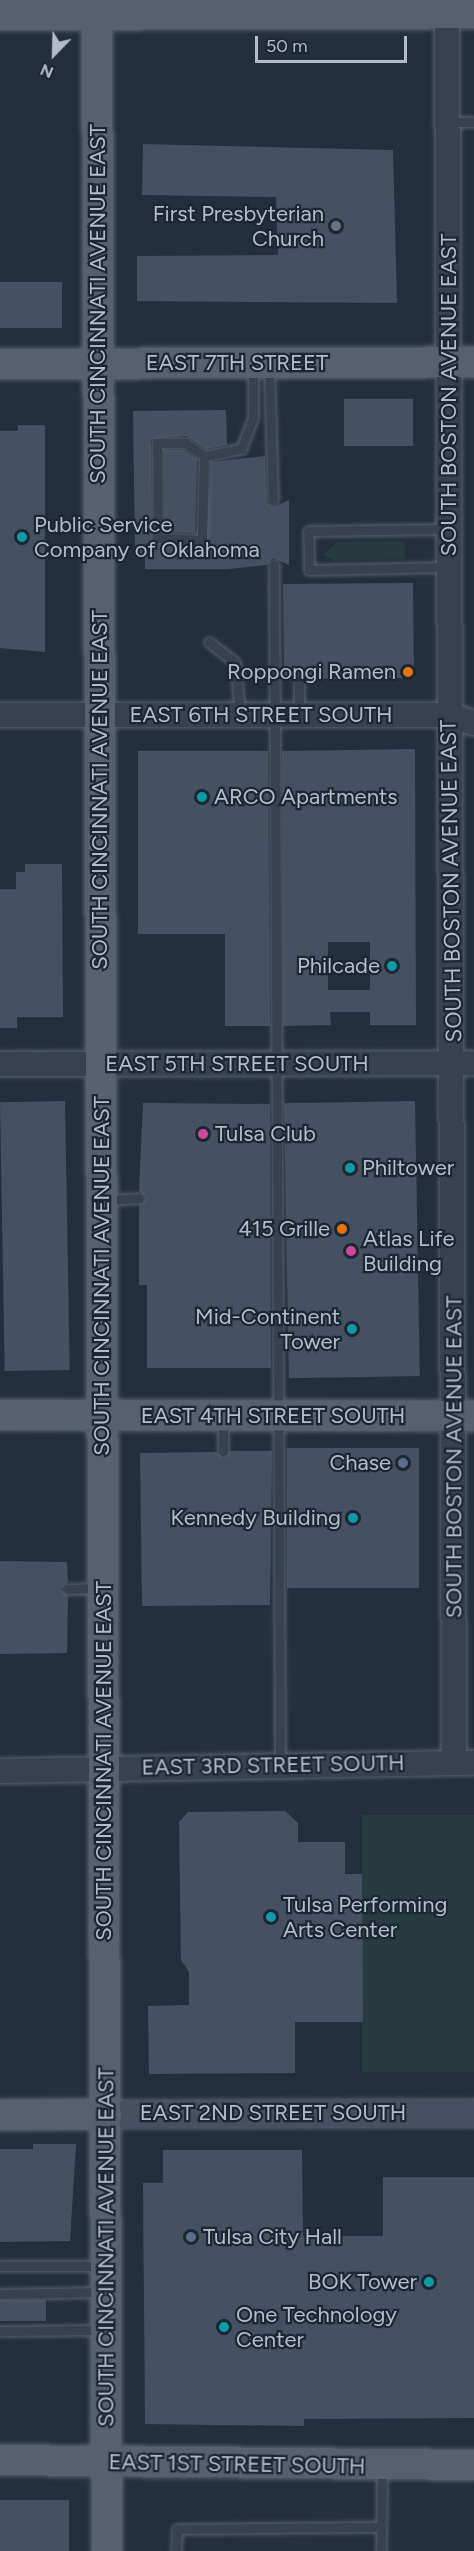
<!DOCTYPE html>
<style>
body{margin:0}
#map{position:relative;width:474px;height:2551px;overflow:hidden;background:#242f3e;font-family:Figtree,sans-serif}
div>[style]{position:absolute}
.green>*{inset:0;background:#263c3f;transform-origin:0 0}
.building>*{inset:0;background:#455162;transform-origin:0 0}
.roads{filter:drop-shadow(0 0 2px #565f6c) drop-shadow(0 0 2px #565f6c)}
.service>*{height:9px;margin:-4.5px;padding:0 4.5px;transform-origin:4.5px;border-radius:4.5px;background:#38414e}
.tertiary>*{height:24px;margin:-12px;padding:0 12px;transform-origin:12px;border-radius:12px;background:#38414e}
.secondary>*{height:27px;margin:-13.5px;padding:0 13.5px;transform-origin:13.5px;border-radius:13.5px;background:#465061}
.primary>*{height:30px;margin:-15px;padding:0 15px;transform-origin:15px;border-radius:15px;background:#56606e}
.dots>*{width:16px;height:16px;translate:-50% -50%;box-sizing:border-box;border:3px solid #1d2633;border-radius:50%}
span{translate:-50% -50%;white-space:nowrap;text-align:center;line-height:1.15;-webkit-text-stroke:4.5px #1d2633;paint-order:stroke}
.poi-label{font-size:22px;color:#b4bcc9}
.right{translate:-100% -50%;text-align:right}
.left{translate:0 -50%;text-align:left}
.street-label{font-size:22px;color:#b4bcc9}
.north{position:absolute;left:24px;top:24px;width:60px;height:60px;-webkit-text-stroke:4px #1d2633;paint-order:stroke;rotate:203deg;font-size:16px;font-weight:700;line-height:24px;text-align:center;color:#b4bcc9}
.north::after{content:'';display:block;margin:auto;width:21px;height:27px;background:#b4bcc9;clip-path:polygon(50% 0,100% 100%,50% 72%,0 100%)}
.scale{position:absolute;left:255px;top:36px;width:152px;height:27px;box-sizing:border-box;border:3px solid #b4bcc9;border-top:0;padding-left:8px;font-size:18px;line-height:21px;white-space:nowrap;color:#b4bcc9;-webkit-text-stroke:4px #1d2633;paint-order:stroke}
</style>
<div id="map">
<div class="green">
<i style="clip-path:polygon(405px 541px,405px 559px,334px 561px,324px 555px,337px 542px)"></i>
<i style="left:362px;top:1815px;width:112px;height:257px"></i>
</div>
<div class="building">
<i style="clip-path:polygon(143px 144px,393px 150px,397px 303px,137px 301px,137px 256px,278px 255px,276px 197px,142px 195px)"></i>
<i style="left:0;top:282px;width:62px;height:46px"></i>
<i style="left:413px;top:399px;width:47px;height:69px;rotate:90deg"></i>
<i style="clip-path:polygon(226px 410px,227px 445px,206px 449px,186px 436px,151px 439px,152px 541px,206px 546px,211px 462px,265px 456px,267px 503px,274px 507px,289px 500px,289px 565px,273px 558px,267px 565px,228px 569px,145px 569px,145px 556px,135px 555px,133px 411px)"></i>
<i style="clip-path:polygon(18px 425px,45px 425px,45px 652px,0 648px,0 431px,18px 431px)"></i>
<i style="clip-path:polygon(164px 450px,183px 450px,197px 459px,195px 533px,165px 532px)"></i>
<i style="clip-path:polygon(413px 583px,414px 678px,306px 679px,298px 672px,284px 678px,283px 584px)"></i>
<i style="clip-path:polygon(evenodd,415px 749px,416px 1025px,370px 1025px,370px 1012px,330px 1012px,331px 1025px,283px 1026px,282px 751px,415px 749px,328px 942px,370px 942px,370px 990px,328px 990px,328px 942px)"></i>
<i style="clip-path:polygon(138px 751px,268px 751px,270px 1026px,225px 1026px,225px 934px,138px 934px)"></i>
<i style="clip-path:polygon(25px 864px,62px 864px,63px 1017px,17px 1017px,17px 1028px,0 1028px,0 889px,16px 889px,16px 872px,25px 872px)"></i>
<i style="left:65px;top:1101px;width:269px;height:65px;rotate:89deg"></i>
<i style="left:415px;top:1101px;width:275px;height:131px;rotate:89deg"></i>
<i style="clip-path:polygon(143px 1103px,270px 1104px,271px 1368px,147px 1368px,147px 1285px,139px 1285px,139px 1205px,146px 1198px,139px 1191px)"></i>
<i style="left:287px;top:1448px;width:132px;height:140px"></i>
<i style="clip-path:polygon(230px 1451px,272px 1451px,270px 1605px,142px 1606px,140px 1453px,216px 1452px,224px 1458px)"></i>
<i style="clip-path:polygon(0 1561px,67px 1562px,68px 1582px,61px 1589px,68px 1596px,67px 1653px,0 1654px)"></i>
<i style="clip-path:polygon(285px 1811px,298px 1823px,298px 1842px,345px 1842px,345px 1874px,362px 1874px,363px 2022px,295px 2022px,295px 2073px,149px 2074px,148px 2006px,189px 2005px,189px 1972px,181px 1960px,179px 1822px,188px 1812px)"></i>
<i style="clip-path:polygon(33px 2144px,76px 2144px,70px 2241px,0 2242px,0 2149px,33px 2149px)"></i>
<i style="clip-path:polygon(163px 2150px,302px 2150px,303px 2236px,383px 2236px,383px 2177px,474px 2177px,474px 2418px,304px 2419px,304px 2426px,145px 2424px,143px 2183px,163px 2183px)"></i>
<i style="left:46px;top:2300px;width:21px;height:46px;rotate:90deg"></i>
<i style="left:69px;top:2500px;width:51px;height:69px;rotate:90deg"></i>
</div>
<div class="roads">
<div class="service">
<i style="left:449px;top:122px;width:25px"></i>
<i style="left:269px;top:366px;width:134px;rotate:88.3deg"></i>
<i style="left:204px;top:456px;width:84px;rotate:91.4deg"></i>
<i style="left:202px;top:540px;width:44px;rotate:-177.4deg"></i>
<i style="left:158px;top:538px;width:95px;rotate:-90.6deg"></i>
<i style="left:157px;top:443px;width:28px"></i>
<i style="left:185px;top:443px;width:23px;rotate:34deg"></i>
<i style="left:204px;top:456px;width:38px;rotate:-11deg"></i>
<i style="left:241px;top:449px;width:34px;rotate:-69deg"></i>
<i style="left:253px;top:417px;width:50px;rotate:-90deg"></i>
<i style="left:274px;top:565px;width:1200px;rotate:89.71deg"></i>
<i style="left:448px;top:567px;width:139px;rotate:178.8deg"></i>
<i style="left:309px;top:570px;width:39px;rotate:-91deg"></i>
<i style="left:308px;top:531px;width:141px;rotate:-0.8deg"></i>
<i style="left:209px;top:642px;width:33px;rotate:38deg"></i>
<i style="left:235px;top:662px;width:52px;rotate:84.5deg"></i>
<i style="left:299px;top:679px;width:34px;rotate:90deg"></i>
<i style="left:106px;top:1200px;width:33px;rotate:-3deg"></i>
<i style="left:223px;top:1421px;width:30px;rotate:90deg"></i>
<i style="left:68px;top:1589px;width:30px;rotate:-2deg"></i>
<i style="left:0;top:2266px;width:101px"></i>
<i style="left:0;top:2294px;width:101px;rotate:-1.1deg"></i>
<i style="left:0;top:2331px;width:103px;rotate:-0.6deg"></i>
<i style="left:176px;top:2551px;width:22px;rotate:-87deg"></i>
<i style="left:177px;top:2529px;width:204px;rotate:-0.6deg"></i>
<i style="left:381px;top:2551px;width:83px;rotate:-89.3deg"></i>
</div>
<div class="tertiary">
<i style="left:447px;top:0;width:1763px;rotate:89.77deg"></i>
<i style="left:0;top:715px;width:449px"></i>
<i style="left:449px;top:715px;width:26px;rotate:18deg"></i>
<i style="left:0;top:1064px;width:474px;rotate:-0.1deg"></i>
<i style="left:0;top:1771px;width:474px;rotate:-1deg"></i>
</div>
<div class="secondary">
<i style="left:106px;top:2114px;width:368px;rotate:-0.2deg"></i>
</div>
<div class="primary">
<i style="left:97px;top:0;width:2551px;rotate:89.78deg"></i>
<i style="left:0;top:15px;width:474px;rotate:-0.2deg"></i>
<i style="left:0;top:364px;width:474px;rotate:-0.2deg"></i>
<i style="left:0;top:1415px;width:474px;rotate:0.1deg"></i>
<i style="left:0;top:2115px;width:106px;rotate:-0.5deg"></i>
<i style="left:0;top:2460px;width:474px;rotate:0.6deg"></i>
</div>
</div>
<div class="dots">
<i style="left:336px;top:226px;background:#6b7280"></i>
<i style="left:22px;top:537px;background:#0f9aa8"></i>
<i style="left:408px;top:672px;background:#e8710a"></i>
<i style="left:202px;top:797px;background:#0f9aa8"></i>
<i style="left:392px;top:966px;background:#0f9aa8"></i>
<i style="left:203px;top:1134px;background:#d1479c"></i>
<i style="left:350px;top:1168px;background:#0f9aa8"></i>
<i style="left:342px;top:1229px;background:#e8710a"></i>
<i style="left:351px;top:1251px;background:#d1479c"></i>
<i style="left:352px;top:1329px;background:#0f9aa8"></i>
<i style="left:403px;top:1463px;background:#5c6f8a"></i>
<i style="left:353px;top:1518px;background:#0f9aa8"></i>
<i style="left:271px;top:1917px;background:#0f9aa8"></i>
<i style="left:191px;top:2237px;background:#5c6f8a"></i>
<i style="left:429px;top:2282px;background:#0f9aa8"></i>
<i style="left:224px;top:2327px;background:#0f9aa8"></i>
</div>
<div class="poi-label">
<span class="right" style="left:324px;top:226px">First Presbyterian<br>Church</span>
<span class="left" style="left:34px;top:537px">Public Service<br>Company of Oklahoma</span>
<span class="right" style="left:396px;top:672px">Roppongi Ramen</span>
<span class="left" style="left:214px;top:797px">ARCO Apartments</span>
<span class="right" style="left:380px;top:966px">Philcade</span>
<span class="left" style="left:215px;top:1134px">Tulsa Club</span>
<span class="left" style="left:362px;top:1168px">Philtower</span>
<span class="right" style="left:330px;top:1229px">415 Grille</span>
<span class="left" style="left:363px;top:1251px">Atlas Life<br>Building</span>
<span class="right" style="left:340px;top:1329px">Mid-Continent<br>Tower</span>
<span class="right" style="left:391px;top:1463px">Chase</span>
<span class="right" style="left:341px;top:1518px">Kennedy Building</span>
<span class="left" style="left:283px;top:1917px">Tulsa Performing<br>Arts Center</span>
<span class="left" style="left:203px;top:2237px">Tulsa City Hall</span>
<span class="right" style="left:417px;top:2282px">BOK Tower</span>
<span class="left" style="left:236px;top:2327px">One Technology<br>Center</span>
</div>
<div class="street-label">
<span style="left:98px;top:304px;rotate:-90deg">SOUTH CINCINNATI AVENUE EAST</span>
<span style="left:237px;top:363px">EAST 7TH STREET</span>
<span style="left:449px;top:395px;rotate:-90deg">SOUTH BOSTON AVENUE EAST</span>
<span style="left:261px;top:715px">EAST 6TH STREET SOUTH</span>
<span style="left:100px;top:790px;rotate:-90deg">SOUTH CINCINNATI AVENUE EAST</span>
<span style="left:451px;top:881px;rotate:-91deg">SOUTH BOSTON AVENUE EAST</span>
<span style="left:237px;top:1064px">EAST 5TH STREET SOUTH</span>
<span style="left:102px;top:1276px;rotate:-90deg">SOUTH CINCINNATI AVENUE EAST</span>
<span style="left:273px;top:1416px">EAST 4TH STREET SOUTH</span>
<span style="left:454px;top:1457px;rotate:-90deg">SOUTH BOSTON AVENUE EAST</span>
<span style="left:104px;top:1761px;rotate:-90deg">SOUTH CINCINNATI AVENUE EAST</span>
<span style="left:273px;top:1765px;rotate:-1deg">EAST 3RD STREET SOUTH</span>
<span style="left:273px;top:2113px">EAST 2ND STREET SOUTH</span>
<span style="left:106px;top:2247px;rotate:-90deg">SOUTH CINCINNATI AVENUE EAST</span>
<span style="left:237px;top:2464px;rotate:1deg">EAST 1ST STREET SOUTH</span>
</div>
<div class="north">N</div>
<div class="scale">50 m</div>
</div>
